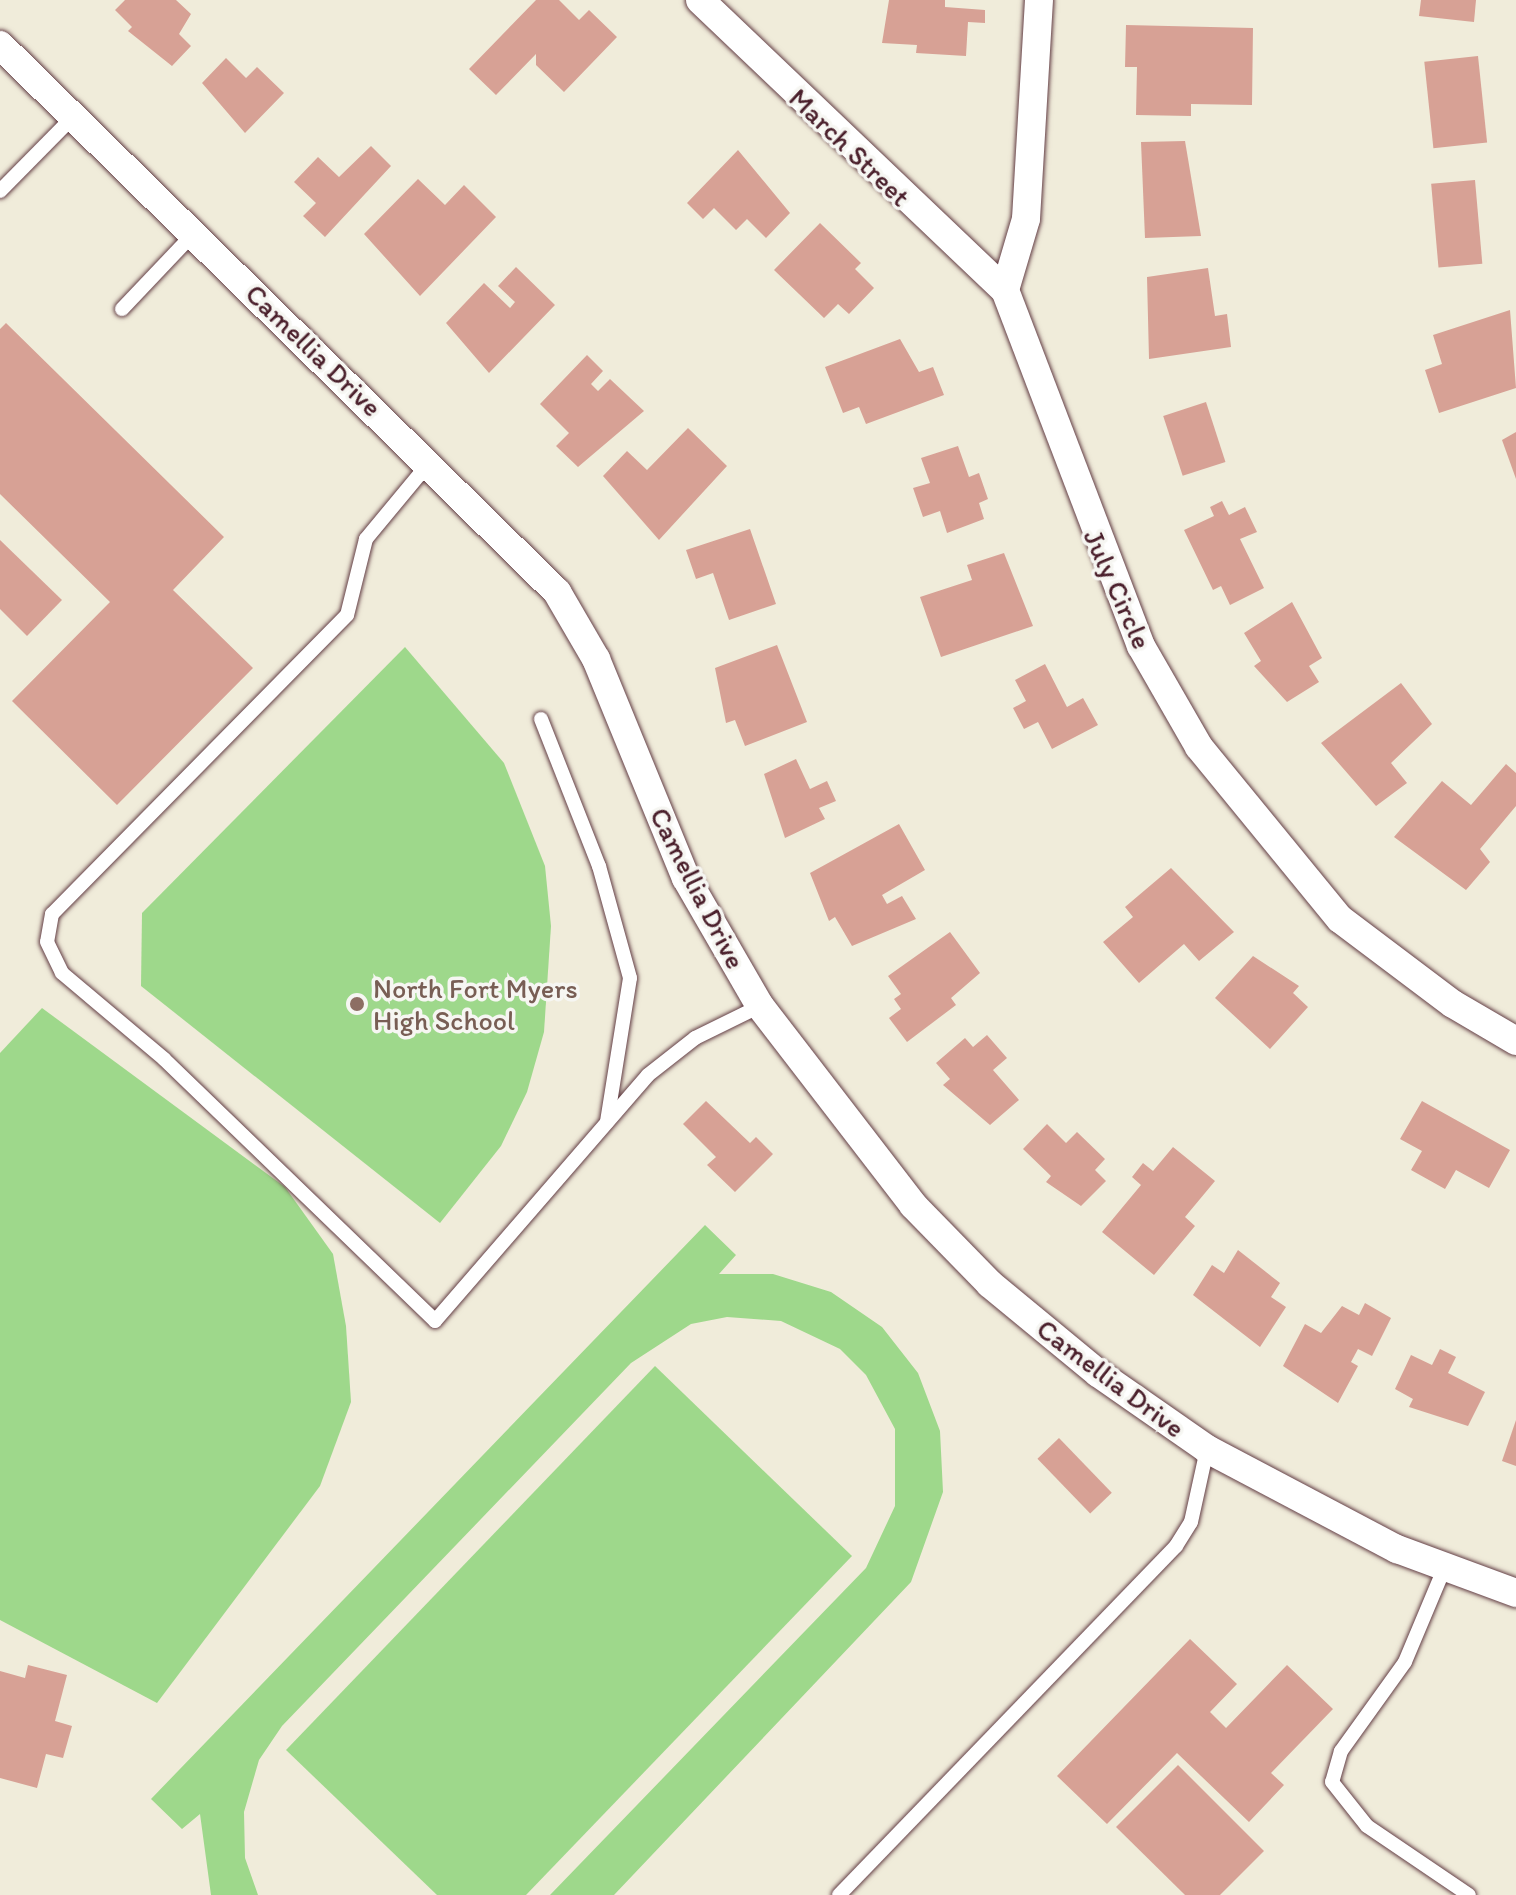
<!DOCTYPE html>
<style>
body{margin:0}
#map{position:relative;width:1516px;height:1895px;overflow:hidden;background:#f0ecda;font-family:Itim,sans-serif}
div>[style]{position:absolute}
.green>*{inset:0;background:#9ed88b}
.building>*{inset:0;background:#d7a195;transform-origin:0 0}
.roads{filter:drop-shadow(0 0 2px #633e45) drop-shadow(0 0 2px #633e45)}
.service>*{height:14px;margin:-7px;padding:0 7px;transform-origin:7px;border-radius:7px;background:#fff}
.minor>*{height:28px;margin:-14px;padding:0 14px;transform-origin:14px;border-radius:14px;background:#fff}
.dots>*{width:22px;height:22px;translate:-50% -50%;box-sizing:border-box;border:4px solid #f6f6f2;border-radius:50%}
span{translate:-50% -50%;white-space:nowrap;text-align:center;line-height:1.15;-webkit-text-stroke:7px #f6f6f2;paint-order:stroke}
.street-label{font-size:28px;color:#4a1f2b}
.education-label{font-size:28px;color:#785e54}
.left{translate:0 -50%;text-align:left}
</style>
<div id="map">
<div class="green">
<i style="clip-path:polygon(405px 647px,504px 763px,545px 866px,551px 926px,544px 1032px,527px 1092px,501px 1146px,440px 1223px,141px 986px,142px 913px)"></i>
<i style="clip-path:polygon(42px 1008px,285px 1187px,333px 1254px,346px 1326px,351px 1402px,320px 1486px,157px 1703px,0 1620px,0 1053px)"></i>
<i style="clip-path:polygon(705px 1225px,736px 1255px,719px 1274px,773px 1274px,831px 1292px,882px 1327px,918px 1373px,940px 1431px,943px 1492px,911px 1582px,614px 1895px,550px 1895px,866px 1568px,895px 1506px,895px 1429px,866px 1375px,840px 1349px,781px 1321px,727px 1317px,691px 1324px,631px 1363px,282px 1726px,259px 1760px,244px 1812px,245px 1858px,258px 1895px,211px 1895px,200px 1814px,182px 1829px,151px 1799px)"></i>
<i style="clip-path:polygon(655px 1366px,852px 1556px,526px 1895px,437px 1895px,286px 1750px)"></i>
</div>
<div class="building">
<i style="clip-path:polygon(125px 0,176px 0,191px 14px,179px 34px,191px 46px,172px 66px,128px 31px,132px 27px,115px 10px)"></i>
<i style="clip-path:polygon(536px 0,559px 0,579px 20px,589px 10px,617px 37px,564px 92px,536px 65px,536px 54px,496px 95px,469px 69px)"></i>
<i style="clip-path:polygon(889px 0,945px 0,945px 7px,985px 10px,985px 23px,968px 22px,966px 56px,916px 53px,917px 45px,882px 43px)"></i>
<i style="clip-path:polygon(1421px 0,1476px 0,1474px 22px,1419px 16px)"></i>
<i style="clip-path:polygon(1126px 25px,1253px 28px,1252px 105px,1191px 104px,1191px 116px,1136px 115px,1137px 67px,1125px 67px)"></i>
<i style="left:1478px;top:56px;width:87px;height:54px;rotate:84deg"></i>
<i style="clip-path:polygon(226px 58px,246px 78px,257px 67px,284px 93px,245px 133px,202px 83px)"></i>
<i style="clip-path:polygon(1185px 141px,1201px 236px,1145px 238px,1141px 142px)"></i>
<i style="clip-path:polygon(371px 146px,391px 166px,325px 237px,303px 216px,316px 203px,294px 182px,318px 157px,339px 177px)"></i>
<i style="clip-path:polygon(738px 150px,790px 213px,766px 238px,747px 219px,736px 230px,714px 208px,703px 219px,687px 203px)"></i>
<i style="clip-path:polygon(418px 179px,445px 205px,464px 185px,496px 217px,420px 296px,364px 234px)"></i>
<i style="left:1475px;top:180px;width:84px;height:44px;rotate:85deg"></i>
<i style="clip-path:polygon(820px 223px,861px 263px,855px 269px,874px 288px,849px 314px,838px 304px,824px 318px,774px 270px)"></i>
<i style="clip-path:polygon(516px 267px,555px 305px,489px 373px,446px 323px,484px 283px,510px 308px,515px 302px,498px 286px)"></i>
<i style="clip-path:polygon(1208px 268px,1215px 316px,1227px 314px,1231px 347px,1149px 359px,1147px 277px)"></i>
<i style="clip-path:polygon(1510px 310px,1516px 388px,1439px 413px,1425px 370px,1442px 364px,1433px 335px)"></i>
<i style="clip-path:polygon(6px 323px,224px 537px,173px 590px,253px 668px,117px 805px,12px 701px,110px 602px,0 494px,0 329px)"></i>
<i style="clip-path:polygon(900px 339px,919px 372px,933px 367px,944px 395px,866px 424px,859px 407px,843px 413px,825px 367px)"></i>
<i style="clip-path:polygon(587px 355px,603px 371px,591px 384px,598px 391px,610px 379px,644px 411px,578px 467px,556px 446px,569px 433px,540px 404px)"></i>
<i style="left:1206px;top:402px;width:63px;height:45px;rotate:72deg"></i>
<i style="clip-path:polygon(688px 428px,727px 466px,659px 540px,603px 476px,627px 451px,647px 470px)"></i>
<i style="clip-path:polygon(1516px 432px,1516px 479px,1502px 440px)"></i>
<i style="clip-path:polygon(958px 446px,969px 477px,979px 473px,988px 499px,979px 503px,984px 519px,947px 533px,940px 511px,923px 517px,913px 488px,930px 483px,921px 458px)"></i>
<i style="clip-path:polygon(1222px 501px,1229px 515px,1245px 507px,1257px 532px,1240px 539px,1264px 588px,1230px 605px,1221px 586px,1213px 590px,1184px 530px,1214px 516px,1210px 507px)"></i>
<i style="clip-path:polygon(750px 529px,776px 604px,729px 620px,713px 573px,696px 579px,686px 550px)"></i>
<i style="clip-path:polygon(0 540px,62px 600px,27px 636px,0 609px)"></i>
<i style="clip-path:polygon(1004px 553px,1033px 626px,941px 657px,920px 597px,972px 580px,967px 565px)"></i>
<i style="clip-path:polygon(1292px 602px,1322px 658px,1309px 666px,1319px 682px,1287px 702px,1254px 666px,1261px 661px,1244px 633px)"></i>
<i style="clip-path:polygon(777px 645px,807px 722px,745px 746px,735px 720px,726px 723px,715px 668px)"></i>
<i style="clip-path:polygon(1045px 664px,1067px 707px,1083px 698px,1098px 725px,1052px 749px,1038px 722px,1024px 729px,1013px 708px,1026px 701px,1015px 680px)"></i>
<i style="clip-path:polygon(1401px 683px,1432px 724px,1391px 763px,1407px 783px,1376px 806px,1321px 743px)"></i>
<i style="clip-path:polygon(796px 759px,810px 789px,827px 781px,836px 801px,819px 808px,825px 819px,785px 838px,764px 774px)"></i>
<i style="clip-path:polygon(1506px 764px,1516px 773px,1516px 806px,1480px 849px,1490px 862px,1466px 890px,1394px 837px,1442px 781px,1471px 805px)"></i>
<i style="clip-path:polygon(899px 824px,925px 870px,882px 895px,887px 904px,902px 896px,916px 919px,852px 946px,835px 917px,829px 921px,810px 873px)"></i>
<i style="clip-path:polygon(1171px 868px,1234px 932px,1199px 961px,1184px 944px,1139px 983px,1103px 942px,1133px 917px,1125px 907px)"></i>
<i style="clip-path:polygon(950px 932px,980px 973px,951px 998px,956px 1005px,907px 1042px,889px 1018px,901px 1009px,894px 999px,901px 994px,888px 976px)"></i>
<i style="clip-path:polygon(1253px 956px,1299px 986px,1293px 993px,1308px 1007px,1270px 1049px,1215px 998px)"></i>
<i style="clip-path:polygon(987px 1035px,1007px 1058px,993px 1070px,1019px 1100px,990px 1125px,943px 1085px,950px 1079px,936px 1063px,965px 1038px,973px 1047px)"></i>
<i style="clip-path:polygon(706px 1101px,750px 1143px,756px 1137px,773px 1154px,735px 1192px,707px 1165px,716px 1157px,683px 1124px)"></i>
<i style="clip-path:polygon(1422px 1101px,1510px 1150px,1489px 1188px,1456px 1170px,1445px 1189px,1411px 1170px,1422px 1151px,1400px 1139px)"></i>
<i style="clip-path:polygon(1047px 1124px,1066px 1143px,1077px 1132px,1105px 1159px,1095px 1170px,1106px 1181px,1081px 1206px,1046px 1182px,1051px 1176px,1023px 1149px)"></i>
<i style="clip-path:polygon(1173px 1147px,1215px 1181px,1185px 1217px,1195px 1226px,1154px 1275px,1102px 1232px,1141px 1185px,1132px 1177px,1143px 1163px,1153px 1171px)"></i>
<i style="clip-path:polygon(1238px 1250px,1280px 1283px,1271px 1297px,1286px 1307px,1260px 1347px,1193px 1295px,1212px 1265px,1224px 1273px)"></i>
<i style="clip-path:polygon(1365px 1303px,1391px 1318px,1372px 1356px,1358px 1349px,1351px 1362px,1358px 1366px,1338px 1403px,1283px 1366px,1305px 1324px,1321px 1333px,1342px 1306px,1359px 1315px)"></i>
<i style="clip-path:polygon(1440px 1349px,1456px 1357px,1448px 1373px,1485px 1392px,1468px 1426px,1409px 1407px,1413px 1399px,1395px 1389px,1411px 1355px,1432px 1365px)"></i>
<i style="clip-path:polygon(1516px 1420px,1516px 1466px,1502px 1461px)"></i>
<i style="left:1059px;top:1438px;width:76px;height:30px;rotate:46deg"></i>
<i style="clip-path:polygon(1190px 1639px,1237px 1684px,1210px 1712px,1226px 1728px,1287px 1665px,1333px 1709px,1271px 1773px,1284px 1785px,1249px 1822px,1177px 1753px,1107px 1824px,1057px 1776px)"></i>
<i style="clip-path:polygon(28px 1665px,67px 1675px,55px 1721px,72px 1726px,63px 1758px,46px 1754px,37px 1788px,0 1778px,0 1671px,25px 1678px)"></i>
<i style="clip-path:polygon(1178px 1765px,1264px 1851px,1220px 1895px,1185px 1895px,1116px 1827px)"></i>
</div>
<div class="roads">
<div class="service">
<i style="left:0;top:191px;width:105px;rotate:-45.4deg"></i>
<i style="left:122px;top:309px;width:105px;rotate:-46.5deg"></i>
<i style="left:429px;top:463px;width:99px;rotate:129.7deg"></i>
<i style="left:366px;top:539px;width:78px;rotate:104deg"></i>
<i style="left:347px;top:615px;width:420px;rotate:134.6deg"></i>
<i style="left:52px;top:914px;width:28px;rotate:100deg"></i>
<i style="left:47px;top:942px;width:34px;rotate:64deg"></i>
<i style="left:62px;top:973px;width:133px;rotate:40.1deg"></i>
<i style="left:164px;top:1059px;width:377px;rotate:44deg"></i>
<i style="left:435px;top:1321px;width:325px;rotate:-49.1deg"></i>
<i style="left:648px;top:1075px;width:60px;rotate:-38.2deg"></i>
<i style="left:695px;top:1038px;width:72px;rotate:-26.2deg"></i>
<i style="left:541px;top:719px;width:158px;rotate:68.5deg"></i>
<i style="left:599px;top:866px;width:116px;rotate:74.5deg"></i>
<i style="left:630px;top:978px;width:146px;rotate:99.1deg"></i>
<i style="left:1444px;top:1569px;width:101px;rotate:112.8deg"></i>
<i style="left:1405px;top:1662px;width:110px;rotate:125.7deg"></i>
<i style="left:1341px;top:1751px;width:32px;rotate:106deg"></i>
<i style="left:1332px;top:1782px;width:56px;rotate:51.5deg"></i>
<i style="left:1367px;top:1826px;width:123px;rotate:34.1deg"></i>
<i style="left:839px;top:1895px;width:485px;rotate:-46deg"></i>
<i style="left:1176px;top:1546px;width:28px;rotate:-58deg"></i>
<i style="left:1191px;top:1522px;width:75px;rotate:-77.6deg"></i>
</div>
<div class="minor">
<i style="left:700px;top:0;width:421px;rotate:43.6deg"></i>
<i style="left:1039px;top:0;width:219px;rotate:93.4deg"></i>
<i style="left:1026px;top:219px;width:74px;rotate:106.5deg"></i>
<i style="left:1005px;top:290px;width:381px;rotate:69.1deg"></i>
<i style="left:1141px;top:646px;width:116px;rotate:60.1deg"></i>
<i style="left:1199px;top:747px;width:222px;rotate:50.7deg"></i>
<i style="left:1340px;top:919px;width:141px;rotate:37deg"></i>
<i style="left:1453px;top:1004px;width:73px;rotate:30.4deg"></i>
<i style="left:0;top:45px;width:781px;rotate:44.48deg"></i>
<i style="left:557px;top:592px;width:78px;rotate:59.8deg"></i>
<i style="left:596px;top:659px;width:237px;rotate:67.7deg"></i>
<i style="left:686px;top:878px;width:148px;rotate:60deg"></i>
<i style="left:760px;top:1006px;width:251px;rotate:52.4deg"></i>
<i style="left:913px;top:1205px;width:110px;rotate:45.7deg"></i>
<i style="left:990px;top:1284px;width:140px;rotate:39.5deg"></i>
<i style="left:1098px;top:1373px;width:133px;rotate:34.9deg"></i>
<i style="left:1207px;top:1449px;width:215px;rotate:27.8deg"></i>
<i style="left:1397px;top:1549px;width:127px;rotate:20.3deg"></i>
</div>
</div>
<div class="dots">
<i style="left:357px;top:1004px;background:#8d6e63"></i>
</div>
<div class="street-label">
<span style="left:850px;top:147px;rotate:44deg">March Street</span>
<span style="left:314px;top:350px;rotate:44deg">Camellia Drive</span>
<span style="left:1118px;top:589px;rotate:66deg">July Circle</span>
<span style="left:698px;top:888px;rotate:63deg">Camellia Drive</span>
<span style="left:1111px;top:1378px;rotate:37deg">Camellia Drive</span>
</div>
<div class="education-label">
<span class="left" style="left:373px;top:1004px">North Fort Myers<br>High School</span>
</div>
</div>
